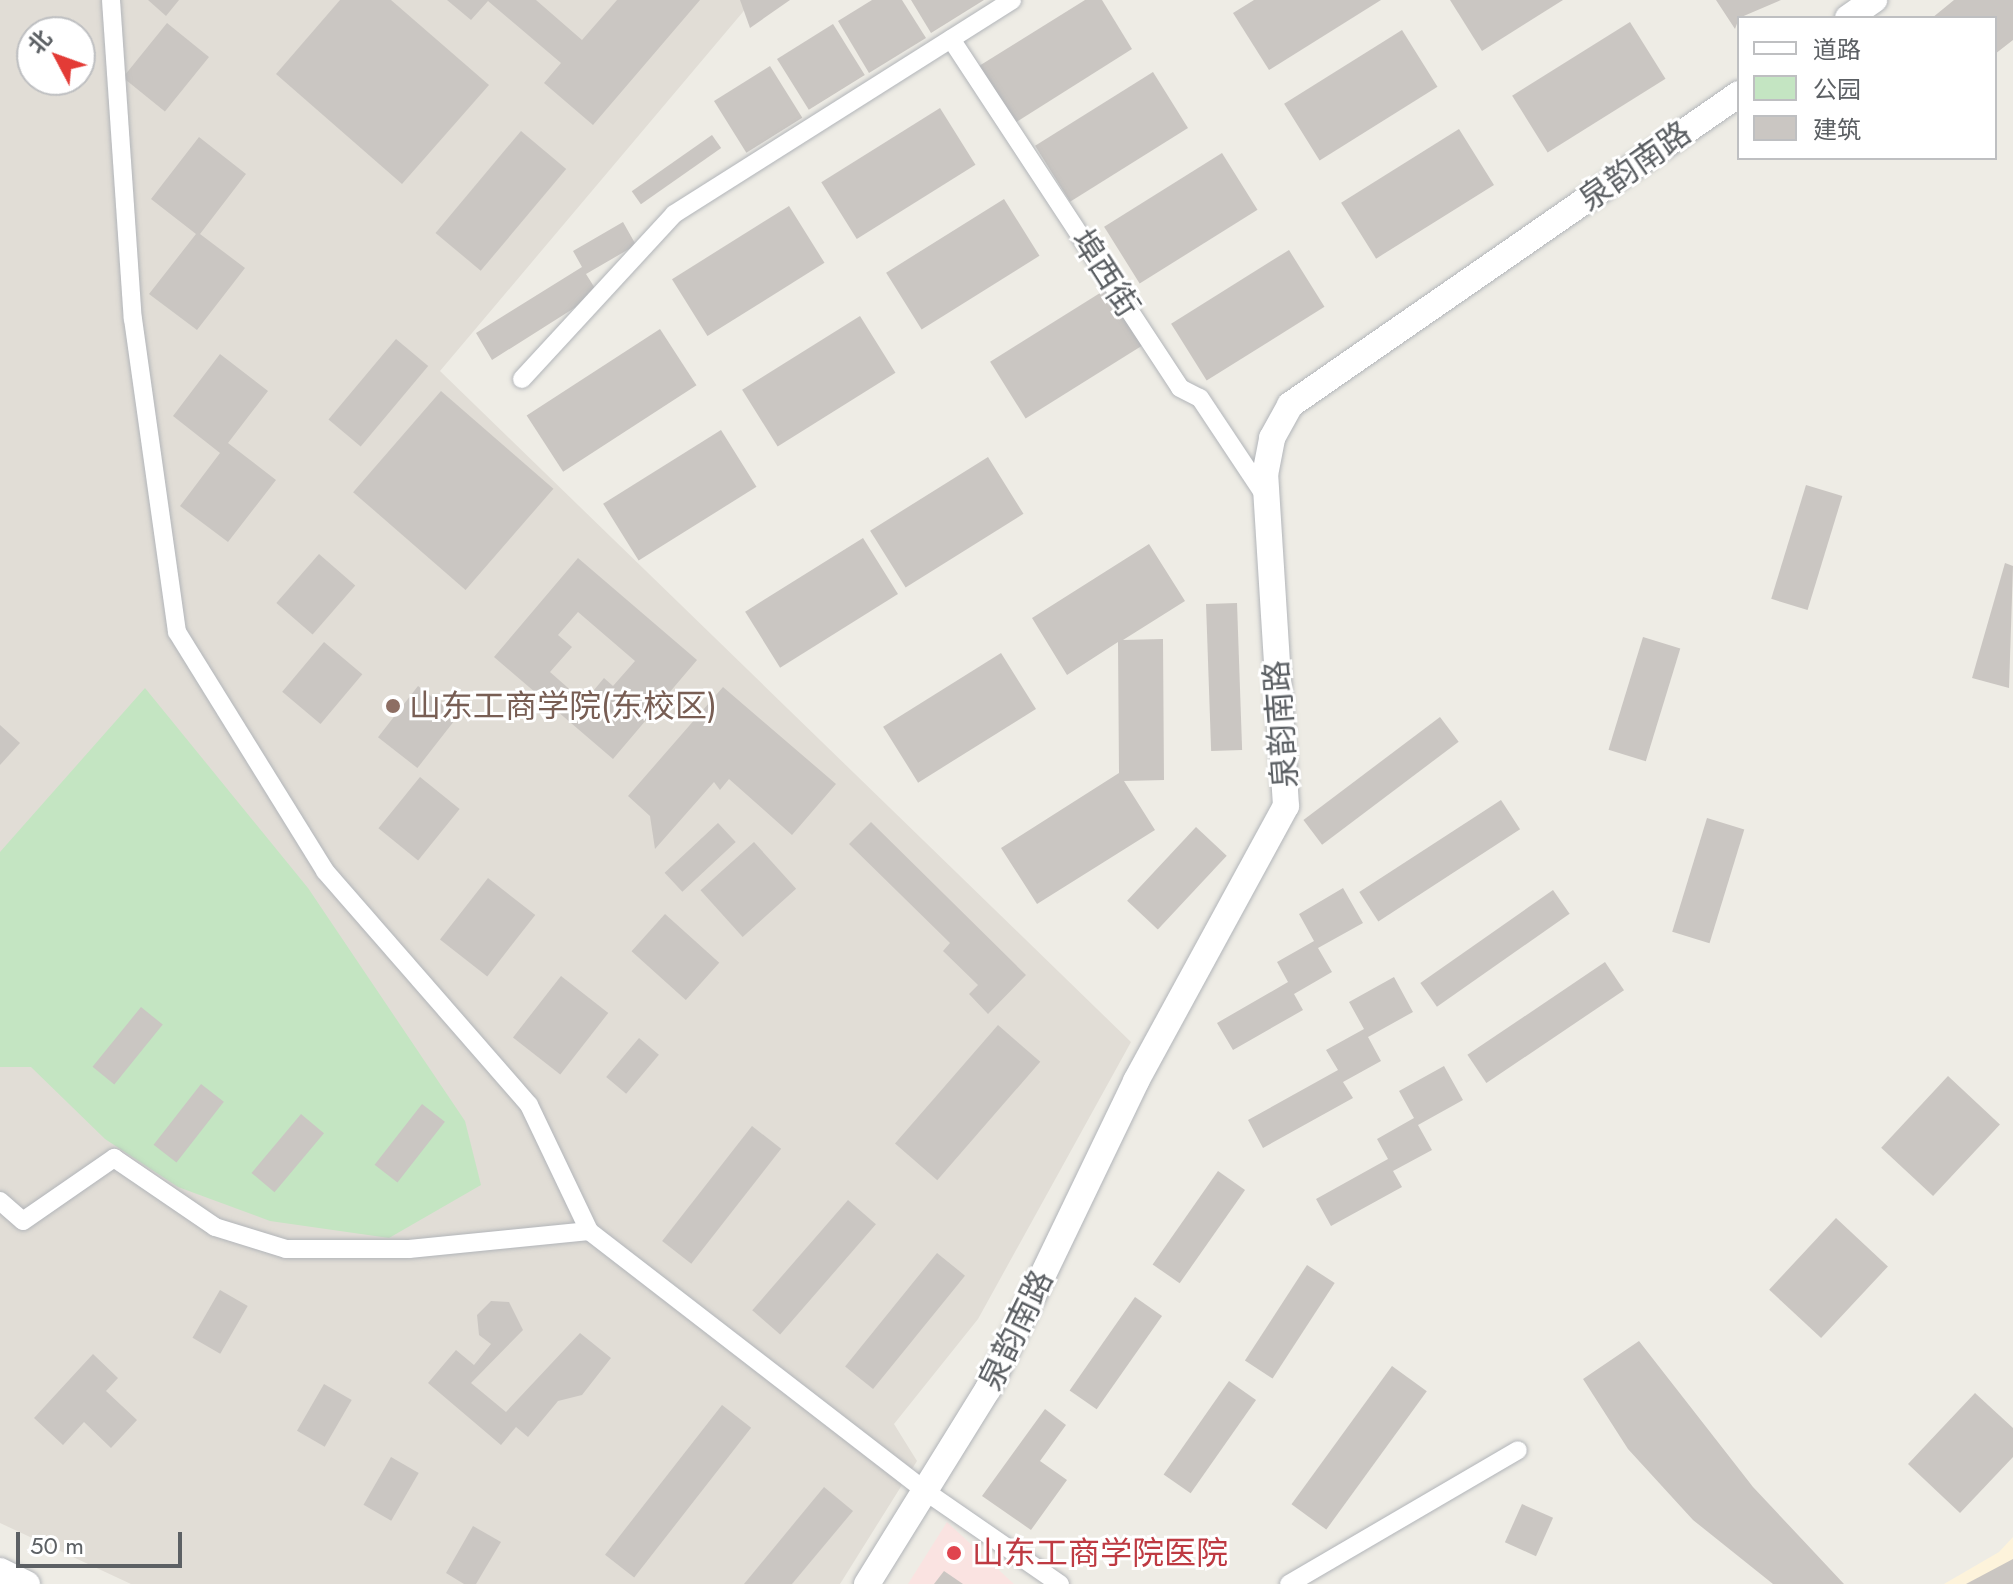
<!DOCTYPE html>
<meta charset="utf-8">
<style>
body{margin:0}
#map{position:relative;width:2013px;height:1584px;overflow:hidden;background:#eeece5;font-family:Jost,"Noto Sans SC",sans-serif}
div>[style]{position:absolute}
.commercial>*{inset:0;background:#fdf3db}
.education>*{inset:0;background:#e1ddd6}
.medical>*{inset:0;background:#fae3e1}
.green>*{inset:0;background:#c4e5c2}
.building>*{inset:0;background:#cac6c2;transform-origin:0 0}
.roads{filter:drop-shadow(0 0 2px #b2b5b9) drop-shadow(0 0 2px #b2b5b9)}
.street>*{height:18px;margin:-9px;padding:0 9px;transform-origin:9px;border-radius:9px;background:#fff}
.secondary>*{height:26px;margin:-13px;padding:0 13px;transform-origin:13px;border-radius:13px;background:#fff}
.dots>*{width:22px;height:22px;translate:-50% -50%;box-sizing:border-box;border:4px solid #fff;border-radius:50%}
span{translate:-50% -50%;white-space:nowrap;text-align:center;line-height:1.15;-webkit-text-stroke:6px #fff;paint-order:stroke}
.street-label{font-size:32px;color:#5c6064}
.education-label{font-size:32px;color:#785e54}
.left{translate:0 -50%;text-align:left}
.health-label{font-size:32px;color:#be3a42}
.legend{position:absolute;left:1737px;top:16px;width:260px;height:144px;box-sizing:border-box;background:#fff;border:2px solid #bebfc1;margin:0;padding:10px 14px;list-style:none;font-size:24px;color:#5c6064}
.legend li{display:flex;align-items:center;gap:16px;height:40px}
.legend b{width:40px;border:2px solid #bebfc1}
.north{position:absolute;left:16px;top:16px;width:80px;height:80px;box-sizing:border-box;background:#fff;border:2px solid #bebfc1;border-radius:50%;rotate:311deg;font-size:22px;font-weight:700;line-height:32px;text-align:center;color:#5c6064}
.north::after{content:'';display:block;margin:auto;width:28px;height:36px;background:#e33b36;clip-path:polygon(50% 0,100% 100%,50% 72%,0 100%)}
.scale{position:absolute;left:16px;top:1532px;width:166px;height:36px;box-sizing:border-box;border:4px solid #5c6064;border-top:0;padding-left:10px;font-size:24px;line-height:28px;white-space:nowrap;color:#5c6064;-webkit-text-stroke:6px #fff;paint-order:stroke}
</style>
<div id="map">
<div class="commercial">
<i style="clip-path:polygon(2013px 1537px,2013px 1584px,1944px 1584px,1999px 1552px)"></i>
</div>
<div class="education">
<i style="clip-path:polygon(evenodd,0 0,753px 0,440px 371px,1131px 1042px,978px 1319px,894px 1424px,917px 1461px,840px 1584px,131px 1584px,0 1523px,0 0,32px 32px,80px 32px,80px 80px,32px 80px,32px 32px)"></i>
</div>
<div class="medical">
<i style="clip-path:polygon(947px 1522px,1014px 1584px,908px 1584px)"></i>
</div>
<div class="green">
<i style="clip-path:polygon(145px 688px,308px 888px,465px 1121px,481px 1185px,389px 1238px,270px 1221px,178px 1187px,105px 1139px,31px 1067px,0 1067px,0 852px)"></i>
</div>
<div class="building">
<i style="clip-path:polygon(148px 0,179px 0,166px 16px)"></i>
<i style="clip-path:polygon(340px 0,391px 0,489px 85px,402px 184px,276px 74px)"></i>
<i style="clip-path:polygon(447px 0,536px 0,582px 40px,617px 0,700px 0,593px 125px,544px 83px,561px 63px,488px 1px,471px 20px)"></i>
<i style="clip-path:polygon(740px 0,790px 0,750px 28px)"></i>
<i style="clip-path:polygon(872px 0,902px 0,926px 38px,869px 73px,838px 21px)"></i>
<i style="clip-path:polygon(911px 0,984px 0,931px 33px)"></i>
<i style="clip-path:polygon(1085px 0,1102px 0,1132px 49px,1015px 123px,979px 66px)"></i>
<i style="clip-path:polygon(1254px 0,1381px 0,1269px 70px,1233px 13px)"></i>
<i style="clip-path:polygon(1450px 0,1563px 0,1482px 51px)"></i>
<i style="clip-path:polygon(1716px 0,1781px 0,1739px 18px,1735px 29px)"></i>
<i style="clip-path:polygon(1954px 0,2013px 0,2013px 40px,1995px 54px,1995px 18px,1932px 18px)"></i>
<i style="left:1630px;top:22px;width:67px;height:139px;rotate:58deg"></i>
<i style="left:167px;top:23px;width:54px;height:70px;rotate:39deg"></i>
<i style="left:833px;top:24px;width:60px;height:66px;rotate:58deg"></i>
<i style="left:1402px;top:30px;width:67px;height:139px;rotate:58deg"></i>
<i style="left:770px;top:66px;width:61px;height:66px;rotate:58deg"></i>
<i style="left:1153px;top:72px;width:66px;height:139px;rotate:58deg"></i>
<i style="left:940px;top:108px;width:67px;height:140px;rotate:58deg"></i>
<i style="left:1459px;top:129px;width:66px;height:139px;rotate:58deg"></i>
<i style="left:521px;top:131px;width:59px;height:133px;rotate:40deg"></i>
<i style="left:712px;top:135px;width:16px;height:98px;rotate:55deg"></i>
<i style="clip-path:polygon(199px 137px,246px 174px,200px 234px,245px 268px,197px 330px,149px 294px,196px 234px,151px 199px)"></i>
<i style="left:1222px;top:153px;width:67px;height:139px;rotate:58deg"></i>
<i style="left:1004px;top:199px;width:67px;height:139px;rotate:58deg"></i>
<i style="left:789px;top:206px;width:67px;height:138px;rotate:58deg"></i>
<i style="clip-path:polygon(623px 222px,636px 245px,586px 274px,598px 293px,492px 360px,476px 333px,582px 267px,573px 251px)"></i>
<i style="left:1289px;top:250px;width:67px;height:139px;rotate:58deg"></i>
<i style="left:1108px;top:288px;width:67px;height:139px;rotate:58deg"></i>
<i style="left:860px;top:316px;width:67px;height:139px;rotate:58deg"></i>
<i style="left:660px;top:329px;width:67px;height:159px;rotate:57deg"></i>
<i style="left:396px;top:339px;width:42px;height:105px;rotate:40deg"></i>
<i style="clip-path:polygon(220px 354px,268px 391px,228px 443px,276px 480px,228px 542px,180px 506px,220px 453px,173px 416px)"></i>
<i style="left:441px;top:391px;width:149px;height:134px;rotate:41deg"></i>
<i style="left:721px;top:430px;width:67px;height:139px;rotate:58deg"></i>
<i style="left:988px;top:457px;width:67px;height:139px;rotate:58deg"></i>
<i style="left:1806px;top:485px;width:38px;height:119px;rotate:17deg"></i>
<i style="left:863px;top:538px;width:66px;height:139px;rotate:58deg"></i>
<i style="clip-path:polygon(1149px 544px,1185px 601px,1123px 640px,1163px 639px,1164px 780px,1124px 781px,1155px 830px,1037px 904px,1001px 848px,1119px 773px,1118px 642px,1067px 675px,1032px 618px)"></i>
<i style="left:319px;top:554px;width:48px;height:65px;rotate:41deg"></i>
<i style="clip-path:polygon(evenodd,578px 558px,697px 660px,613px 759px,494px 657px,578px 558px,578px 612px,635px 661px,613px 686px,604px 678px,584px 702px,550px 672px,572px 647px,558px 635px,578px 612px)"></i>
<i style="clip-path:polygon(2005px 563px,2013px 566px,2009px 688px,1972px 678px)"></i>
<i style="left:1237px;top:603px;width:147px;height:31px;rotate:88deg"></i>
<i style="left:1643px;top:637px;width:39px;height:118px;rotate:17deg"></i>
<i style="left:324px;top:642px;width:50px;height:65px;rotate:40deg"></i>
<i style="left:1001px;top:653px;width:66px;height:139px;rotate:58deg"></i>
<i style="left:418px;top:686px;width:50px;height:65px;rotate:38deg"></i>
<i style="clip-path:polygon(723px 687px,836px 784px,792px 835px,729px 779px,720px 790px,714px 782px,655px 849px,650px 816px,628px 796px)"></i>
<i style="left:1440px;top:717px;width:31px;height:171px;rotate:53deg"></i>
<i style="clip-path:polygon(0 725px,20px 743px,0 765px)"></i>
<i style="left:420px;top:777px;width:51px;height:66px;rotate:39deg"></i>
<i style="left:1501px;top:800px;width:35px;height:169px;rotate:57deg"></i>
<i style="left:1707px;top:818px;width:39px;height:119px;rotate:17deg"></i>
<i style="clip-path:polygon(871px 822px,1026px 975px,988px 1014px,969px 994px,978px 985px,943px 951px,950px 943px,849px 844px)"></i>
<i style="left:718px;top:823px;width:26px;height:73px;rotate:47deg"></i>
<i style="left:1196px;top:827px;width:42px;height:101px;rotate:43deg"></i>
<i style="left:754px;top:842px;width:63px;height:72px;rotate:48deg"></i>
<i style="left:488px;top:878px;width:60px;height:78px;rotate:38deg"></i>
<i style="clip-path:polygon(1343px 888px,1363px 923px,1318px 948px,1332px 972px,1294px 994px,1303px 1010px,1233px 1050px,1217px 1023px,1288px 982px,1277px 962px,1314px 941px,1299px 914px)"></i>
<i style="left:1553px;top:890px;width:29px;height:162px;rotate:55deg"></i>
<i style="left:665px;top:914px;width:73px;height:50px;rotate:42deg"></i>
<i style="left:1605px;top:962px;width:34px;height:166px;rotate:56deg"></i>
<i style="left:561px;top:976px;width:60px;height:78px;rotate:38deg"></i>
<i style="clip-path:polygon(1394px 977px,1413px 1012px,1368px 1037px,1381px 1061px,1343px 1082px,1353px 1098px,1263px 1148px,1248px 1120px,1338px 1070px,1326px 1050px,1364px 1029px,1349px 1002px)"></i>
<i style="left:141px;top:1007px;width:28px;height:77px;rotate:39deg"></i>
<i style="left:998px;top:1025px;width:56px;height:157px;rotate:41deg"></i>
<i style="left:639px;top:1038px;width:26px;height:51px;rotate:40deg"></i>
<i style="clip-path:polygon(1444px 1066px,1463px 1100px,1418px 1125px,1432px 1150px,1393px 1171px,1402px 1187px,1331px 1226px,1316px 1199px,1388px 1159px,1377px 1139px,1414px 1118px,1399px 1091px)"></i>
<i style="left:1948px;top:1076px;width:71px;height:98px;rotate:43deg"></i>
<i style="left:201px;top:1084px;width:29px;height:77px;rotate:38deg"></i>
<i style="left:422px;top:1104px;width:29px;height:77px;rotate:38deg"></i>
<i style="left:301px;top:1114px;width:30px;height:77px;rotate:40deg"></i>
<i style="left:752px;top:1126px;width:37px;height:146px;rotate:38deg"></i>
<i style="left:1218px;top:1171px;width:33px;height:114px;rotate:35deg"></i>
<i style="left:848px;top:1200px;width:37px;height:146px;rotate:41deg"></i>
<i style="left:1836px;top:1218px;width:71px;height:98px;rotate:43deg"></i>
<i style="left:937px;top:1253px;width:36px;height:146px;rotate:39deg"></i>
<i style="left:1307px;top:1265px;width:33px;height:114px;rotate:33deg"></i>
<i style="left:220px;top:1290px;width:32px;height:55px;rotate:30deg"></i>
<i style="left:1135px;top:1297px;width:33px;height:114px;rotate:35deg"></i>
<i style="clip-path:polygon(491px 1301px,509px 1302px,523px 1330px,471px 1383px,506px 1412px,580px 1333px,611px 1358px,582px 1395px,558px 1401px,528px 1437px,516px 1427px,501px 1445px,428px 1383px,456px 1350px,474px 1365px,491px 1344px,479px 1335px,477px 1315px)"></i>
<i style="clip-path:polygon(1639px 1341px,1753px 1487px,1844px 1584px,1773px 1584px,1693px 1520px,1628px 1449px,1583px 1379px)"></i>
<i style="clip-path:polygon(93px 1354px,118px 1378px,106px 1391px,137px 1420px,111px 1448px,84px 1422px,63px 1445px,34px 1418px)"></i>
<i style="left:1392px;top:1366px;width:43px;height:171px;rotate:36deg"></i>
<i style="left:1229px;top:1381px;width:33px;height:114px;rotate:35deg"></i>
<i style="left:324px;top:1384px;width:32px;height:54px;rotate:30deg"></i>
<i style="clip-path:polygon(1975px 1393px,2013px 1428px,2013px 1457px,1960px 1513px,1908px 1464px)"></i>
<i style="left:722px;top:1405px;width:37px;height:190px;rotate:38deg"></i>
<i style="clip-path:polygon(1045px 1409px,1066px 1425px,1040px 1461px,1067px 1480px,1031px 1530px,982px 1496px)"></i>
<i style="left:391px;top:1457px;width:32px;height:55px;rotate:30deg"></i>
<i style="clip-path:polygon(824px 1487px,853px 1511px,792px 1584px,744px 1584px)"></i>
<i style="left:1522px;top:1504px;width:34px;height:42px;rotate:24deg"></i>
<i style="clip-path:polygon(473px 1526px,501px 1542px,476px 1584px,464px 1584px,446px 1573px)"></i>
<i style="clip-path:polygon(2013px 1559px,2013px 1584px,1966px 1584px)"></i>
<i style="clip-path:polygon(944px 1571px,963px 1584px,934px 1584px)"></i>
</div>
<div class="roads">
<div class="street">
<i style="left:111px;top:0;width:320px;rotate:86.1deg"></i>
<i style="left:133px;top:319px;width:316px;rotate:82deg"></i>
<i style="left:177px;top:632px;width:281px;rotate:58.2deg"></i>
<i style="left:325px;top:871px;width:310px;rotate:48.9deg"></i>
<i style="left:529px;top:1105px;width:140px;rotate:64.5deg"></i>
<i style="left:951px;top:39px;width:417px;rotate:56.7deg"></i>
<i style="left:1180px;top:388px;width:22px;rotate:27deg"></i>
<i style="left:1200px;top:398px;width:118px;rotate:56.4deg"></i>
<i style="left:522px;top:379px;width:224px;rotate:-47.3deg"></i>
<i style="left:674px;top:214px;width:400px;rotate:-32.3deg"></i>
<i style="left:0;top:1201px;width:30px;rotate:41deg"></i>
<i style="left:23px;top:1221px;width:111px;rotate:-34.7deg"></i>
<i style="left:114px;top:1158px;width:122px;rotate:34.3deg"></i>
<i style="left:215px;top:1227px;width:74px;rotate:17.2deg"></i>
<i style="left:286px;top:1249px;width:123px"></i>
<i style="left:409px;top:1249px;width:181px;rotate:-5.7deg"></i>
<i style="left:589px;top:1231px;width:425px;rotate:37.7deg"></i>
<i style="left:925px;top:1491px;width:164px;rotate:34.6deg"></i>
<i style="left:1289px;top:1584px;width:265px;rotate:-30.3deg"></i>
</div>
<div class="secondary">
<i style="left:1848px;top:18px;width:32px;rotate:-35deg"></i>
<i style="left:0;top:1571px;width:30px;rotate:26deg"></i>
<i style="left:867px;top:1584px;width:229px;rotate:-58.2deg"></i>
<i style="left:988px;top:1389px;width:342px;rotate:-64.3deg"></i>
<i style="left:1136px;top:1081px;width:313px;rotate:-61.4deg"></i>
<i style="left:1286px;top:806px;width:332px;rotate:-93.6deg"></i>
<i style="left:1265px;top:475px;width:38px;rotate:-79deg"></i>
<i style="left:1272px;top:438px;width:38px;rotate:-61deg"></i>
<i style="left:1290px;top:405px;width:546px;rotate:-34.71deg"></i>
</div>
</div>
<div class="dots">
<i style="left:393px;top:706px;background:#8d6e63"></i>
<i style="left:954px;top:1553px;background:#e0444e"></i>
</div>
<div class="street-label">
<span style="left:1635px;top:166px;rotate:-35deg">泉韵南路</span>
<span style="left:1105px;top:273px;rotate:57deg">埠西街</span>
<span style="left:1281px;top:724px;rotate:-94deg">泉韵南路</span>
<span style="left:1016px;top:1330px;rotate:-64deg">泉韵南路</span>
</div>
<div class="education-label">
<span class="left" style="left:409px;top:706px">山东工商学院(东校区)</span>
</div>
<div class="health-label">
<span class="left" style="left:972px;top:1553px">山东工商学院医院</span>
</div>
<ul class="legend">
<li><b style="height:10px;background:#fff"></b>道路</li>
<li><b style="height:22px;background:#c4e5c2"></b>公园</li>
<li><b style="height:22px;background:#cac6c2"></b>建筑</li>
</ul>
<div class="north">北</div>
<div class="scale">50 m</div>
</div>
